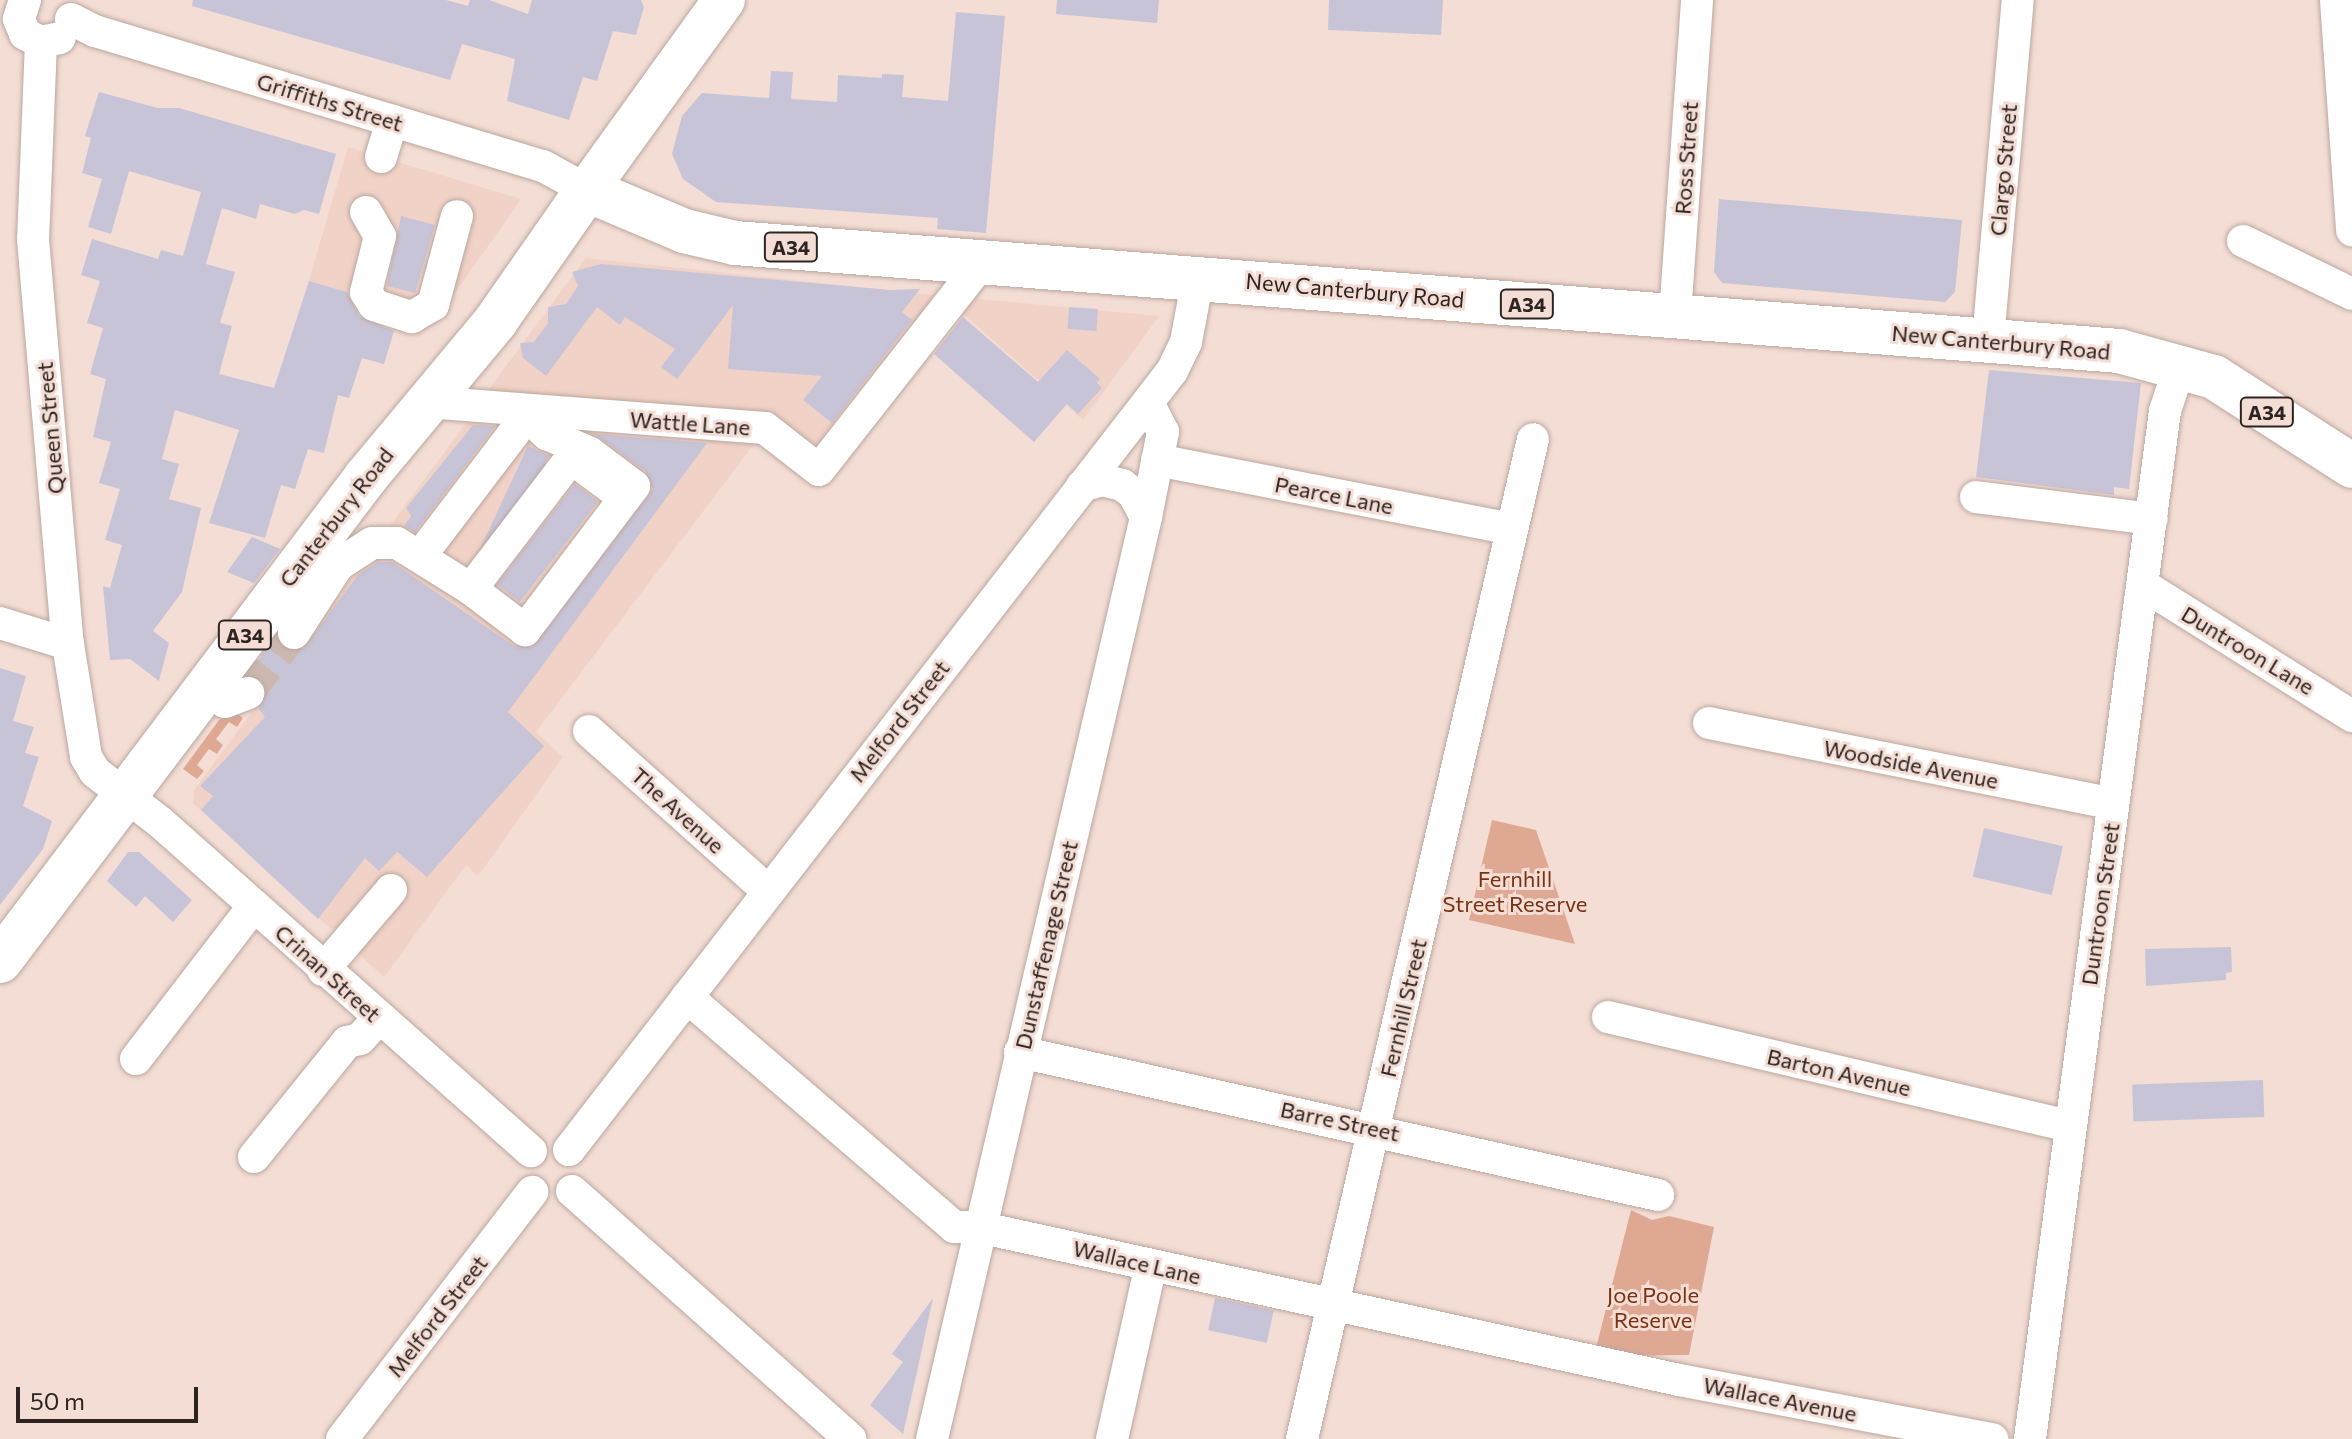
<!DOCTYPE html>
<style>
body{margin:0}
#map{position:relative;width:2352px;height:1439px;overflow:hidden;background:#f3ddd4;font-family:Commissioner,sans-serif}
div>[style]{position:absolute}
.built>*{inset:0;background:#f1d2c6}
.green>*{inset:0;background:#dfa893}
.building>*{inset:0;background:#c8c4d8;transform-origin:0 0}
.minor-tunnel>*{height:32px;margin-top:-16px;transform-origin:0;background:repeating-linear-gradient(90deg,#cbb8b0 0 32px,transparent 0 48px)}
.roads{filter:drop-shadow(0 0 2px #bca79f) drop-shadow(0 0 2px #bca79f)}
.minor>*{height:32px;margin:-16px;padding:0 16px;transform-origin:16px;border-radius:16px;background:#fff}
.major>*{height:42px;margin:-21px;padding:0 21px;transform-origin:21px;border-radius:21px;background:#fff}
.highway>*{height:44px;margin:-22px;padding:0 22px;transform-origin:22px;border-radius:22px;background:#fff}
span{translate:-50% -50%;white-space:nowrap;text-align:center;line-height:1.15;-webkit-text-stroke:6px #f3ddd4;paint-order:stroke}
.shield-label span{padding:2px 6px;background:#f3ddd4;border:2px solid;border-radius:6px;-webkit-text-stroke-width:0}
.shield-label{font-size:20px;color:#2d2421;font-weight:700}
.street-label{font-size:22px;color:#2d2421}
.park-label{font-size:22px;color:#7a3212}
.scale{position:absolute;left:16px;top:1387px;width:182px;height:36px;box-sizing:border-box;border:4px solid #2d2421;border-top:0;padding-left:10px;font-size:24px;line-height:28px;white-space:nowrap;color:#2d2421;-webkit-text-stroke:6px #f3ddd4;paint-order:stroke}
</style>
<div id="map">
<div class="built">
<i style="clip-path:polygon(348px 147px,521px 199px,431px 327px,306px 291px)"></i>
<i style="clip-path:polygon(586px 258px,943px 296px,824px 445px,483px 397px)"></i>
<i style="clip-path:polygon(969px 298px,1159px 316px,1083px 420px,958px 309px)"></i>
<i style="clip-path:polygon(467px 422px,760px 436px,536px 732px,563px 757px,478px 876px,466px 865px,384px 977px,193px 803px,194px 790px)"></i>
</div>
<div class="green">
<i style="clip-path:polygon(236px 713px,243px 718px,237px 727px,229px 722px,216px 739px,223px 745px,217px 754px,209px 749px,197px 765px,204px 771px,197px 779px,183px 769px,219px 720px)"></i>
<i style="clip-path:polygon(1492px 820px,1536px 830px,1575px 944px,1469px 920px)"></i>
<i style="clip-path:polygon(1631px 1210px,1652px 1220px,1669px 1216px,1714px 1227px,1689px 1355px,1594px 1356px)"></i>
</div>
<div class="building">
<i style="clip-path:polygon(193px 0,446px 0,468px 6px,470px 0,489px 0,528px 14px,532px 0,641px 0,644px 7px,636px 35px,613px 31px,597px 81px,583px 77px,569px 120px,507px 101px,515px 59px,462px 44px,450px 80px,192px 6px)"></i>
<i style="clip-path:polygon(1057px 0,1159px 0,1157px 23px,1056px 14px)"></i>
<i style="clip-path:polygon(1329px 0,1443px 0,1441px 35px,1328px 30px)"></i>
<i style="clip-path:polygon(956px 12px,1005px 16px,986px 233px,937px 229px,938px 218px,716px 202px,683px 179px,672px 154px,682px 116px,702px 93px,769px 98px,771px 71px,793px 72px,791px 99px,837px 102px,838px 75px,882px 78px,882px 74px,904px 75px,902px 97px,948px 101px)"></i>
<i style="clip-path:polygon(99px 92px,158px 108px,179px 108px,336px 154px,319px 214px,304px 210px,295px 214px,260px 204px,256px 219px,222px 208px,206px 264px,235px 272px,220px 323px,232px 326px,219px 374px,274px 388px,309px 281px,347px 292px,359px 316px,394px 331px,384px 364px,362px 358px,349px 398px,338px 395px,324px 453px,308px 449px,295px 489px,281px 485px,265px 538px,209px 523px,239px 430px,175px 410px,162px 459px,179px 464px,169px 499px,201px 508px,182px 592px,153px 631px,169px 643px,159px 681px,130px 659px,110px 660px,103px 586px,110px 588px,122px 545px,105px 540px,120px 489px,99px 483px,111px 442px,93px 437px,106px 379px,90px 374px,103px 328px,87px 323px,100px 281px,81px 275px,92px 239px,158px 259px,161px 250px,183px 256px,201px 192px,129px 171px,111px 234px,88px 227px,102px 179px,82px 173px,91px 138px,85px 136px)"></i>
<i style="clip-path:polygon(1719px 199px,1962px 220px,1955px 292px,1945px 302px,1722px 283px,1714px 272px)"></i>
<i style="clip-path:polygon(401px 216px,435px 225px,415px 293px,387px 286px)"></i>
<i style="clip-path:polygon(601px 264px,890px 290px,920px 289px,902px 312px,912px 320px,832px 423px,803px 400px,822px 376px,728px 369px,733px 305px,677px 379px,661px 367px,675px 349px,625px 317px,620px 325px,597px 307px,546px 376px,523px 358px,520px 343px,534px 342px,548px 323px,548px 307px,566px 304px,578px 286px,572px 272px)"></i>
<i style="left:1069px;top:307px;width:29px;height:22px;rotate:4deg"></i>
<i style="clip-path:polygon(963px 317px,1038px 382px,1067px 350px,1100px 379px,1097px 383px,1102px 388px,1078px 414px,1067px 404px,1034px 442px,934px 354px)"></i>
<i style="clip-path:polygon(1989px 370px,2141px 383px,2129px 489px,2114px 487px,2114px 495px,1976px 477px)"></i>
<i style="clip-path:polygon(473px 425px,495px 426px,415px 532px,404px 526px,411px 516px,406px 508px)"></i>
<i style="clip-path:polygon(594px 434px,707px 443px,508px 712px,544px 746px,427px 877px,397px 852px,379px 871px,365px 858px,318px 919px,201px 810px,213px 796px,200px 786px,265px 717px,258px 708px,266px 687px,248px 674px,276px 637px,284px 649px,303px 649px,358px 575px,378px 562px,392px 562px,514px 646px,533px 647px,653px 489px,645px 471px)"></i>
<i style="left:528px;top:446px;width:23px;height:133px;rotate:25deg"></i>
<i style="left:575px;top:484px;width:29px;height:127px;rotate:38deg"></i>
<i style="clip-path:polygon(252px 537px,280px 549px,254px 583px,227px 572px)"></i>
<i style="clip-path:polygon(0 668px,26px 676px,13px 721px,34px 727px,25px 753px,39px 757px,23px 806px,52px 821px,43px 849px,0 905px)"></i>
<i style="left:1984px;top:828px;width:81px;height:50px;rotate:13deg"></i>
<i style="clip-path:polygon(128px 852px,139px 852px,192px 900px,173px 922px,145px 896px,136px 907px,107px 881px)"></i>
<i style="clip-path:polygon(2231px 947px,2232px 972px,2226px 973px,2226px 980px,2146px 986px,2145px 949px)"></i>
<i style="left:2263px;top:1080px;width:37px;height:131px;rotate:88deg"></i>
<i style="clip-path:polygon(933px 1298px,917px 1372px,903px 1434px,870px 1405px,903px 1362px,892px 1354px)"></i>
<i style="left:1215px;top:1298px;width:60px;height:33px;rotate:12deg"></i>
</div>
<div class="minor-tunnel">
<i style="left:248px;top:693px;width:76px;rotate:-52.5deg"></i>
</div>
<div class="roads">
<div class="minor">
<i style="left:25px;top:0;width:20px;rotate:108deg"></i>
<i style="left:19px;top:19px;width:16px;rotate:68deg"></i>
<i style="left:25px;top:34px;width:18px;rotate:27deg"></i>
<i style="left:41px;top:42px;width:19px;rotate:-12deg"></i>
<i style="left:2336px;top:0;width:231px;rotate:86deg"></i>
<i style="left:71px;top:19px;width:27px;rotate:27deg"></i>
<i style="left:95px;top:31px;width:468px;rotate:16.8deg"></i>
<i style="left:543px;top:166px;width:50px;rotate:28.6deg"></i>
<i style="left:41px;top:42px;width:197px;rotate:92.3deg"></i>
<i style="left:33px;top:239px;width:407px;rotate:85.1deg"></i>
<i style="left:68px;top:644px;width:114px;rotate:80.9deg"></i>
<i style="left:86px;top:757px;width:17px;rotate:59deg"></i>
<i style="left:95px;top:772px;width:82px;rotate:37.6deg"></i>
<i style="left:160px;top:822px;width:496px;rotate:41.6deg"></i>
<i style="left:381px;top:157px;width:38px;rotate:-73deg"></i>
<i style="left:366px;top:212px;width:28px;rotate:60deg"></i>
<i style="left:380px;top:236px;width:58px;rotate:104deg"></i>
<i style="left:366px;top:292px;width:15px;rotate:58deg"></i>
<i style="left:374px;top:305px;width:40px;rotate:18deg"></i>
<i style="left:412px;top:317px;width:24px;rotate:-30deg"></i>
<i style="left:433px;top:305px;width:92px;rotate:-74.9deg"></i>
<i style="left:2243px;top:241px;width:121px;rotate:25.9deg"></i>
<i style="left:1675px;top:316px;width:317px;rotate:-86deg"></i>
<i style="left:1988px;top:340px;width:341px;rotate:-85deg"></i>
<i style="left:427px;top:402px;width:339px;rotate:4.4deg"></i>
<i style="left:765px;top:428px;width:68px;rotate:37.9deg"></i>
<i style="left:819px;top:470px;width:266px;rotate:-51.9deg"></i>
<i style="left:1157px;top:460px;width:361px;rotate:11deg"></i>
<i style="left:1082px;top:486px;width:21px;rotate:-17deg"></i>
<i style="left:1102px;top:480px;width:21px;rotate:14deg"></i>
<i style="left:1122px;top:485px;width:14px;rotate:36deg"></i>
<i style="left:1133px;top:493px;width:27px;rotate:62deg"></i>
<i style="left:1976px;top:497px;width:177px;rotate:7.1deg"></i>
<i style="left:421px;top:555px;width:153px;rotate:-52.7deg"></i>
<i style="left:514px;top:433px;width:23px;rotate:-67deg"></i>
<i style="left:523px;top:412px;width:33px;rotate:43deg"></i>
<i style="left:547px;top:434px;width:47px;rotate:23.8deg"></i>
<i style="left:590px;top:453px;width:55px;rotate:36.9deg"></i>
<i style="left:634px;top:486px;width:181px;rotate:127.1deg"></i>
<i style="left:525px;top:630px;width:68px;rotate:-142.8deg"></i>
<i style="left:471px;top:589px;width:165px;rotate:-52.6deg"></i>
<i style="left:571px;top:458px;width:67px;rotate:36.5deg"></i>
<i style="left:2143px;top:585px;width:247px;rotate:32.1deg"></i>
<i style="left:0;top:623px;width:71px;rotate:17.2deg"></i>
<i style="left:294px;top:633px;width:81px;rotate:-57.1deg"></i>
<i style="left:338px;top:565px;width:40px;rotate:-32.9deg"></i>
<i style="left:372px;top:543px;width:25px"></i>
<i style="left:397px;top:543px;width:87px;rotate:31.9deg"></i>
<i style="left:206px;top:687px;width:24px;rotate:38deg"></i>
<i style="left:225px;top:702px;width:25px;rotate:-21deg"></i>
<i style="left:1709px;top:723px;width:412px;rotate:11.3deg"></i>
<i style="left:589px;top:731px;width:239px;rotate:41.8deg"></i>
<i style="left:323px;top:970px;width:105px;rotate:-49.6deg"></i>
<i style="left:687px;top:997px;width:352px;rotate:40.7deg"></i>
<i style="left:954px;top:1227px;width:24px"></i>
<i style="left:978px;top:1227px;width:718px;rotate:12.31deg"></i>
<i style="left:1679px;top:1380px;width:319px;rotate:10.7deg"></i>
<i style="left:1608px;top:1017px;width:475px;rotate:13.3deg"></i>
<i style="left:1020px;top:1052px;width:654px;rotate:12.63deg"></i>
<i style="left:136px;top:1059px;width:193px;rotate:-52.4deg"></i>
<i style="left:569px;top:1150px;width:985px;rotate:-52.26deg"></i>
<i style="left:1172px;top:371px;width:32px;rotate:-64deg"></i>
<i style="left:1186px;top:342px;width:65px;rotate:-79.4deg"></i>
<i style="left:254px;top:1157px;width:148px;rotate:-51deg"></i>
<i style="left:347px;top:1042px;width:13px;rotate:-13deg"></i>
<i style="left:360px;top:1039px;width:27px;rotate:-48deg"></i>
<i style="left:572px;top:1191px;width:373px;rotate:41.7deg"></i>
<i style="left:342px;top:1439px;width:312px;rotate:-52.4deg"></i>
<i style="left:932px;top:1439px;width:947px;rotate:-76.93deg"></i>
<i style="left:1146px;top:517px;width:87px;rotate:-78.7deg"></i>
<i style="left:1163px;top:432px;width:33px;rotate:-117deg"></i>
<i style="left:1112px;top:1439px;width:178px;rotate:-77.4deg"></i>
<i style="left:1302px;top:1439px;width:1026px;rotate:-76.99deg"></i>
<i style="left:2030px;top:1439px;width:1037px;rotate:-82.52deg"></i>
<i style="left:2165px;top:411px;width:42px;rotate:-72deg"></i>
</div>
<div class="major">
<i style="left:587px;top:190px;width:234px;rotate:-54.2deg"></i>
</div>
<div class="highway">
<i style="left:0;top:961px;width:607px;rotate:-52.9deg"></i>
<i style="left:366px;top:477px;width:202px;rotate:-50.2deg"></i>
<i style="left:495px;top:322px;width:161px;rotate:-55.1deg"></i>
<i style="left:587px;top:190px;width:105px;rotate:22.9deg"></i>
<i style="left:684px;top:231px;width:52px;rotate:13.2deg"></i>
<i style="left:735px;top:243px;width:1388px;rotate:4.46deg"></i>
<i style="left:2119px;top:351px;width:98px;rotate:15.3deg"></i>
<i style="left:2214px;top:377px;width:164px;rotate:32.8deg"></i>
</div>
</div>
<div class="shield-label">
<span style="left:791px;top:247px">A34</span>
<span style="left:1527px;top:304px">A34</span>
<span style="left:2267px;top:412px">A34</span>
<span style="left:245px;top:635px">A34</span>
</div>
<div class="street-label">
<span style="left:330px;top:102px;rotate:17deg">Griffiths Street</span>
<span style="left:1686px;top:158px;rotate:-86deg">Ross Street</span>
<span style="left:2003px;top:170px;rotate:-85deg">Clargo Street</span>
<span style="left:1355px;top:290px;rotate:5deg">New Canterbury Road</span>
<span style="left:2001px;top:342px;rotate:5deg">New Canterbury Road</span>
<span style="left:690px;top:423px;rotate:4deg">Wattle Lane</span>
<span style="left:50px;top:428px;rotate:-95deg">Queen Street</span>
<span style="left:1334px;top:495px;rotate:11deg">Pearce Lane</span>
<span style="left:336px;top:517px;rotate:-52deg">Canterbury Road</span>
<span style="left:2248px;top:650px;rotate:31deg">Duntroon Lane</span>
<span style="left:899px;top:721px;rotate:-52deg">Melford Street</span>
<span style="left:1911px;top:764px;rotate:11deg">Woodside Avenue</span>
<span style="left:678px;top:810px;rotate:42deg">The Avenue</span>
<span style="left:2100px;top:904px;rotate:-82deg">Duntroon Street</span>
<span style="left:1046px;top:945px;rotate:-77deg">Dunstaffenage Street</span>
<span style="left:328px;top:973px;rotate:42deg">Crinan Street</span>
<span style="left:1403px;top:1008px;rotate:-77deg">Fernhill Street</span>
<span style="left:1839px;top:1072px;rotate:13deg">Barton Avenue</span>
<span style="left:1340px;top:1121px;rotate:12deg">Barre Street</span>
<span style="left:1137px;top:1262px;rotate:13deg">Wallace Lane</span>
<span style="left:437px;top:1316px;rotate:-52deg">Melford Street</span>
<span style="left:1780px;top:1399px;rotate:11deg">Wallace Avenue</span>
</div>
<div class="park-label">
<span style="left:1515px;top:891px">Fernhill<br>Street Reserve</span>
<span style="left:1653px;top:1307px">Joe Poole<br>Reserve</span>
</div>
<div class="scale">50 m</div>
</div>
